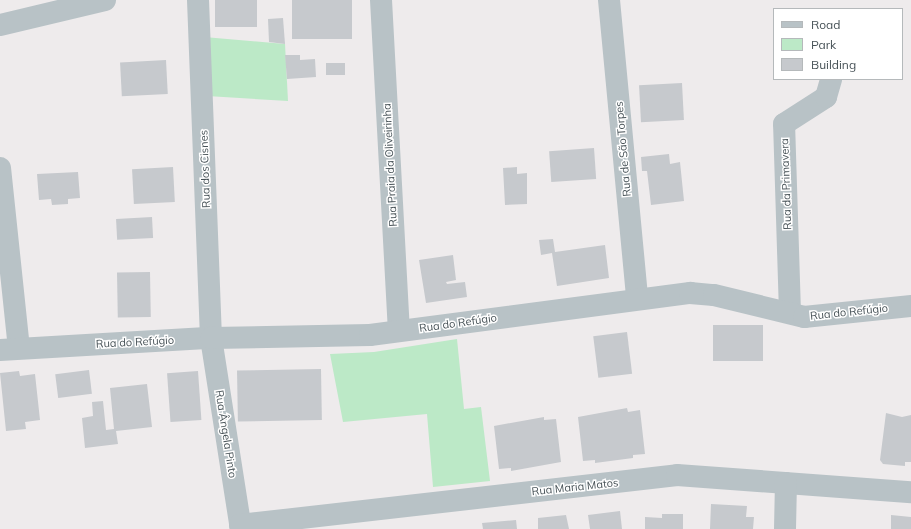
<!DOCTYPE html>
<meta charset="utf-8">
<style>
body{margin:0}
#map{position:relative;width:911px;height:529px;overflow:hidden;background:#eeebec;font-family:Mulish,sans-serif}
div>[style]{position:absolute}
.green>*{inset:0;background:#bce9c7}
.building>*{inset:0;background:#c6c9cd;transform-origin:0 0}
.minor>*{height:22px;margin:-11px;padding:0 11px;transform-origin:11px;border-radius:11px;background:#b8c2c6}
span{translate:-50% -50%;white-space:nowrap;text-align:center;line-height:1.15;-webkit-text-stroke:3px #fff;paint-order:stroke}
.street-label{font-size:11px;color:#465156}
.legend{position:absolute;left:773px;top:8px;width:130px;height:72px;box-sizing:border-box;background:#fff;border:1px solid #b5b9bb;margin:0;padding:5px 7px;list-style:none;font-size:12px;color:#465156}
.legend li{display:flex;align-items:center;gap:8px;height:20px}
.legend b{width:20px;border:1px solid #b5b9bb}
</style>
<div id="map">
<div class="green">
<i style="clip-path:polygon(204px 37px,285px 44px,288px 101px,207px 96px)"></i>
<i style="clip-path:polygon(457px 339px,464px 409px,481px 407px,490px 481px,433px 487px,427px 414px,343px 422px,330px 354px,374px 352px)"></i>
</div>
<div class="building">
<i style="left:215px;top:0;width:42px;height:27px"></i>
<i style="left:292px;top:0;width:60px;height:39px"></i>
<i style="clip-path:polygon(283px 18px,285px 44px,269px 42px,268px 19px)"></i>
<i style="clip-path:polygon(285px 55px,300px 55px,300px 60px,315px 59px,316px 77px,287px 79px)"></i>
<i style="left:166px;top:60px;width:34px;height:46px;rotate:87deg"></i>
<i style="left:345px;top:63px;width:12px;height:19px;rotate:90deg"></i>
<i style="left:682px;top:83px;width:37px;height:43px;rotate:87deg"></i>
<i style="left:594px;top:148px;width:31px;height:45px;rotate:86deg"></i>
<i style="clip-path:polygon(669px 154px,670px 164px,680px 162px,684px 201px,651px 205px,647px 171px,642px 171px,641px 157px)"></i>
<i style="left:173px;top:167px;width:35px;height:41px;rotate:87deg"></i>
<i style="clip-path:polygon(517px 167px,517px 174px,527px 173px,527px 204px,505px 205px,503px 168px)"></i>
<i style="clip-path:polygon(78px 172px,80px 198px,68px 199px,68px 204px,52px 205px,51px 199px,39px 200px,37px 174px)"></i>
<i style="left:152px;top:217px;width:21px;height:36px;rotate:87deg"></i>
<i style="clip-path:polygon(553px 239px,555px 252px,605px 245px,609px 278px,557px 286px,552px 253px,541px 255px,539px 240px)"></i>
<i style="clip-path:polygon(453px 255px,456px 280px,446px 282px,447px 284px,465px 282px,467px 297px,426px 303px,419px 260px)"></i>
<i style="left:150px;top:272px;width:45px;height:33px;rotate:89deg"></i>
<i style="left:713px;top:325px;width:50px;height:36px"></i>
<i style="left:627px;top:332px;width:42px;height:34px;rotate:83deg"></i>
<i style="left:321px;top:369px;width:51px;height:84px;rotate:89deg"></i>
<i style="left:89px;top:370px;width:24px;height:34px;rotate:83deg"></i>
<i style="clip-path:polygon(19px 371px,20px 376px,35px 374px,40px 420px,25px 422px,26px 429px,6px 431px,0 373px)"></i>
<i style="left:198px;top:371px;width:49px;height:31px;rotate:86deg"></i>
<i style="clip-path:polygon(147px 384px,152px 427px,116px 431px,118px 444px,85px 448px,82px 418px,93px 416px,92px 402px,103px 401px,106px 430px,114px 429px,110px 388px)"></i>
<i style="clip-path:polygon(627px 408px,628px 412px,640px 410px,645px 454px,633px 455px,633px 458px,595px 463px,595px 460px,583px 461px,578px 417px)"></i>
<i style="clip-path:polygon(886px 413px,902px 417px,911px 415px,911px 462px,905px 462px,905px 466px,883px 464px,880px 460px)"></i>
<i style="clip-path:polygon(544px 417px,544px 420px,556px 419px,561px 462px,511px 471px,511px 468px,499px 469px,494px 426px)"></i>
<i style="clip-path:polygon(711px 504px,747px 506px,746px 517px,754px 517px,753px 529px,710px 529px)"></i>
<i style="clip-path:polygon(620px 511px,622px 529px,590px 529px,588px 515px)"></i>
<i style="clip-path:polygon(662px 514px,683px 514px,683px 529px,645px 529px,645px 517px,662px 518px)"></i>
<i style="clip-path:polygon(566px 515px,569px 529px,538px 529px,538px 518px)"></i>
<i style="clip-path:polygon(891px 515px,911px 517px,911px 529px,891px 529px)"></i>
<i style="clip-path:polygon(516px 520px,517px 529px,483px 529px,482px 523px)"></i>
</div>
<div class="minor">
<i style="left:198px;top:0;width:338px;rotate:87.8deg"></i>
<i style="left:211px;top:338px;width:193px;rotate:81.1deg"></i>
<i style="left:381px;top:0;width:331px;rotate:86.9deg"></i>
<i style="left:609px;top:0;width:299px;rotate:84.6deg"></i>
<i style="left:0;top:25px;width:108px;rotate:-13.4deg"></i>
<i style="left:0;top:168px;width:181px;rotate:84deg"></i>
<i style="left:790px;top:313px;width:189px;rotate:-91.8deg"></i>
<i style="left:784px;top:124px;width:50px;rotate:-32.7deg"></i>
<i style="left:826px;top:97px;width:19px;rotate:-74deg"></i>
<i style="left:0;top:350px;width:211px;rotate:-3.3deg"></i>
<i style="left:211px;top:338px;width:159px;rotate:-1.1deg"></i>
<i style="left:370px;top:335px;width:323px;rotate:-7.5deg"></i>
<i style="left:690px;top:293px;width:24px;rotate:5deg"></i>
<i style="left:714px;top:295px;width:93px;rotate:13.7deg"></i>
<i style="left:804px;top:317px;width:108px;rotate:-5.9deg"></i>
<i style="left:240px;top:525px;width:440px;rotate:-6.5deg"></i>
<i style="left:677px;top:475px;width:235px;rotate:4.2deg"></i>
<i style="left:785px;top:529px;width:46px;rotate:-88.8deg"></i>
</div>
<div class="street-label">
<span style="left:623px;top:149px;rotate:-95deg">Rua de São Torpes</span>
<span style="left:390px;top:165px;rotate:-93deg">Rua Praia da Oliveirinha</span>
<span style="left:205px;top:169px;rotate:-92deg">Rua dos Cisnes</span>
<span style="left:786px;top:184px;rotate:-92deg">Rua da Primavera</span>
<span style="left:849px;top:312px;rotate:-6deg">Rua do Refúgio</span>
<span style="left:458px;top:323px;rotate:-8deg">Rua do Refúgio</span>
<span style="left:135px;top:342px;rotate:-3deg">Rua do Refúgio</span>
<span style="left:226px;top:434px;rotate:81deg">Rua Ângela Pinto</span>
<span style="left:575px;top:487px;rotate:-6deg">Rua Maria Matos</span>
</div>
<ul class="legend">
<li><b style="height:5px;background:#b8c2c6"></b>Road</li>
<li><b style="height:11px;background:#bce9c7"></b>Park</li>
<li><b style="height:11px;background:#c6c9cd"></b>Building</li>
</ul>
</div>
